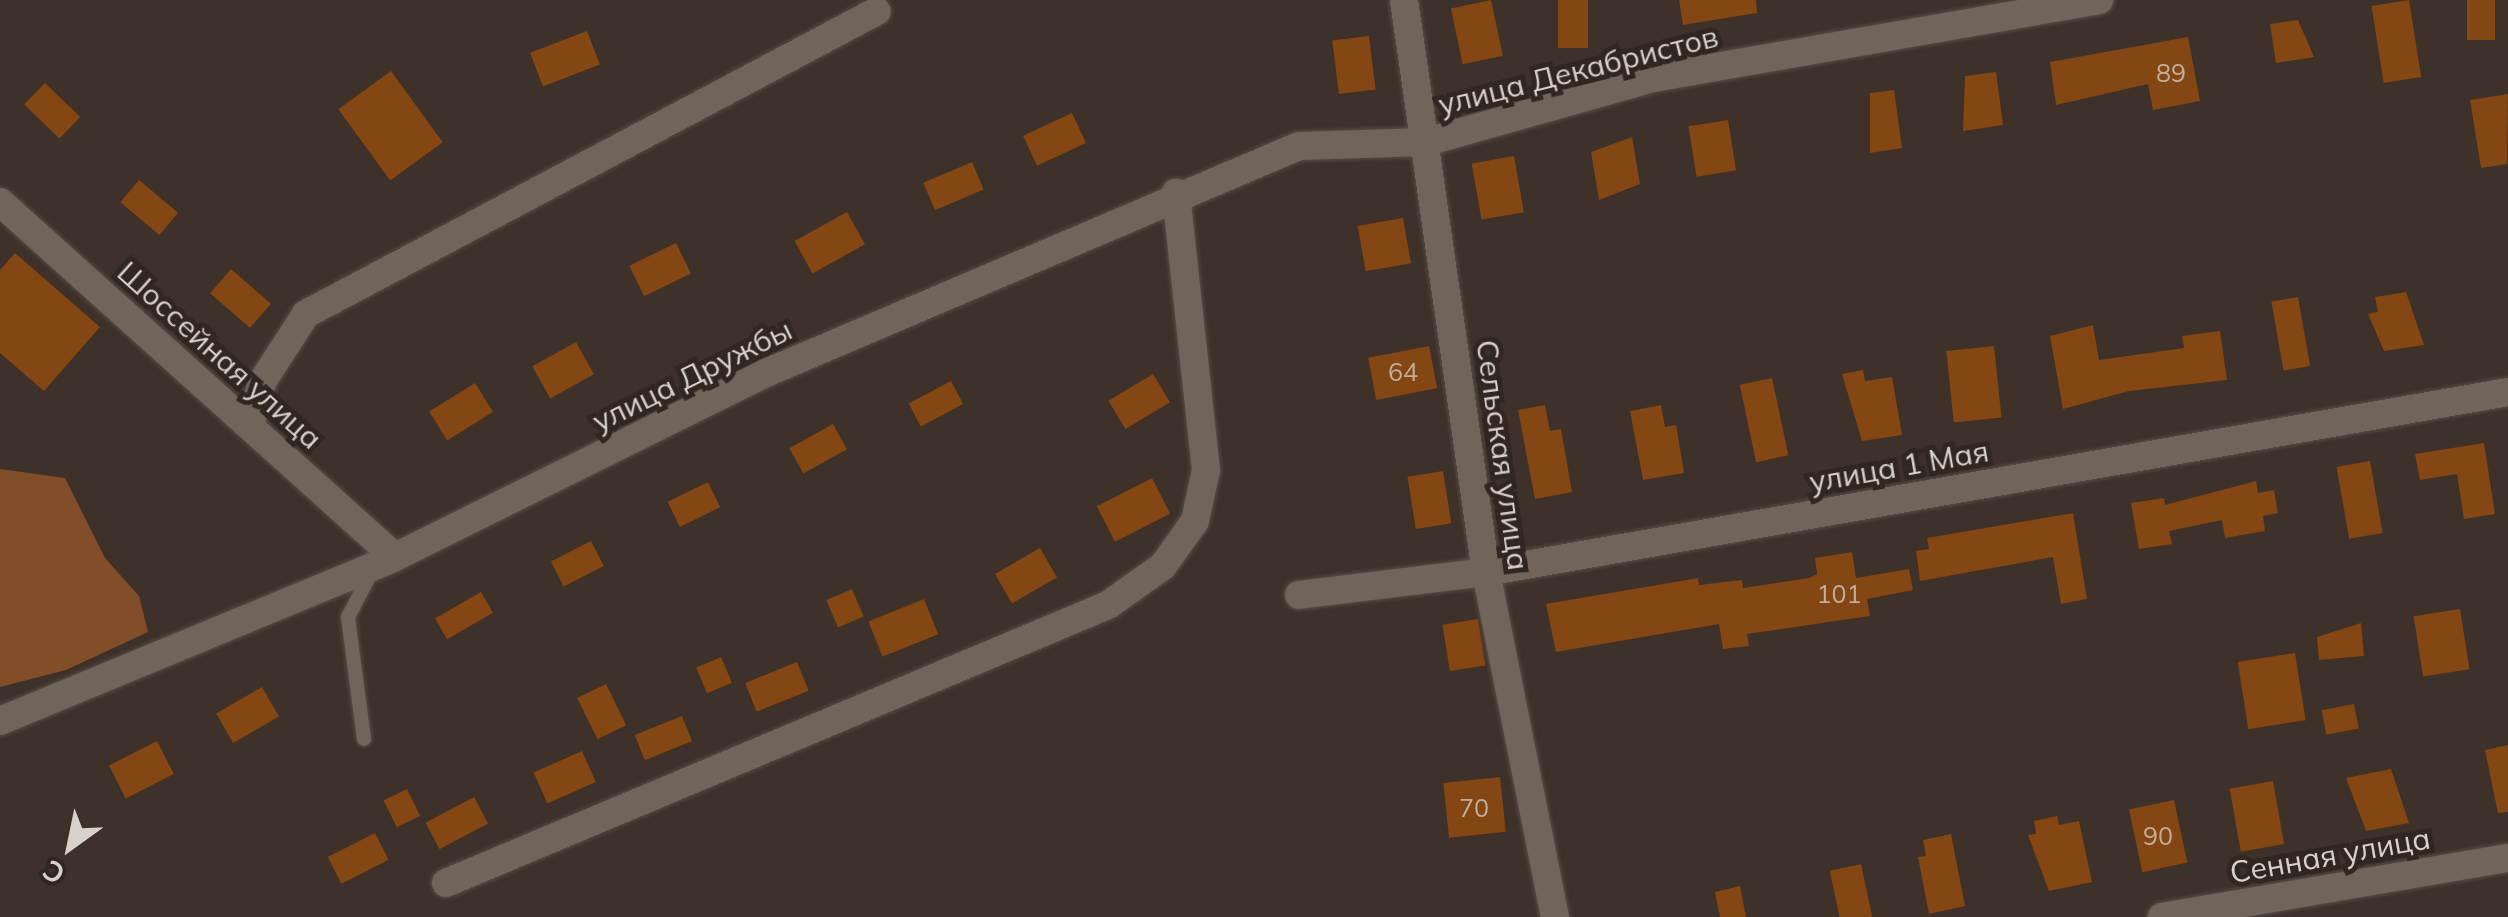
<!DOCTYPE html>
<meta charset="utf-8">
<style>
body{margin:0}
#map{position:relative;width:2508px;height:917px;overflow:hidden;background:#3d3129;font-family:Mulish,sans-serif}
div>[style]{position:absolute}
.green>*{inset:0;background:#824e29}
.building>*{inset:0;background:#844612;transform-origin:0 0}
.roads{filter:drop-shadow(0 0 2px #564d46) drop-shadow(0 0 2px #564d46)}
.service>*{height:14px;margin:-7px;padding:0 7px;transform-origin:7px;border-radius:7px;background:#71645b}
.minor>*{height:28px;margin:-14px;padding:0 14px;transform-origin:14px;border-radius:14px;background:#71645b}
.tertiary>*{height:28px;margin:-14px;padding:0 14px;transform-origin:14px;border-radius:14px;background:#71645b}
span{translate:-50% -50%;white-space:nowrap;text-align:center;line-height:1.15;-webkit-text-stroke:10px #322720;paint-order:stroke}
.number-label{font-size:25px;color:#c3ae9e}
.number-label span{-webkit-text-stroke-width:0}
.street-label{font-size:30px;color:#d8d1cc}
.north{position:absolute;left:20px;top:797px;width:100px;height:100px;-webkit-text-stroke:8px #322720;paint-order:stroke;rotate:213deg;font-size:28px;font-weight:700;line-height:40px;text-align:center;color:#d8d1cc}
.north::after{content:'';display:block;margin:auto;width:35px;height:45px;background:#d8d1cc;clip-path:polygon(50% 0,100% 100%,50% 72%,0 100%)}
</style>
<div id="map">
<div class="green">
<i style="clip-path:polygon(0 469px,65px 478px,105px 558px,139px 596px,148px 632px,66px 670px,0 687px)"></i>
</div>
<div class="building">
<i style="left:1491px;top:0;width:57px;height:41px;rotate:78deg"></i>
<i style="left:1558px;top:0;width:30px;height:48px"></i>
<i style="clip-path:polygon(1679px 0,1756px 0,1757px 13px,1683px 25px)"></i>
<i style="left:2409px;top:0;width:78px;height:38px;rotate:81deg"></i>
<i style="left:2467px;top:0;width:28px;height:40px"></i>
<i style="clip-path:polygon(2298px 20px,2314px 57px,2276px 63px,2270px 24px)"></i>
<i style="left:587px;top:31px;width:36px;height:61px;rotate:69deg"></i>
<i style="left:1369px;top:36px;width:54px;height:37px;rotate:83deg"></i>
<i style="clip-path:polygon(2188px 37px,2200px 101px,2153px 110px,2148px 84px,2056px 105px,2050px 62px)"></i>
<i style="left:391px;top:71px;width:88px;height:65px;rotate:54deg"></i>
<i style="clip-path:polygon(1996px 72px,2003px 125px,1963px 131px,1965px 76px)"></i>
<i style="left:45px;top:83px;width:49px;height:30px;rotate:44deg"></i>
<i style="clip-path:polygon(1894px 90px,1902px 148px,1870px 153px,1870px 93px)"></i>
<i style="clip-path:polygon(2508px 94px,2507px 164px,2481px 168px,2470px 100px)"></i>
<i style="left:1072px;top:113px;width:33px;height:54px;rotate:65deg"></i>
<i style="left:1728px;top:120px;width:51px;height:40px;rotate:81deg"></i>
<i style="clip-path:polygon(1632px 137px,1640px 184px,1599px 200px,1591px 152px)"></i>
<i style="left:1514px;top:156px;width:57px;height:43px;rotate:80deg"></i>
<i style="left:972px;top:162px;width:30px;height:53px;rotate:67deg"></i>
<i style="left:139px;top:180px;width:51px;height:29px;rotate:40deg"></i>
<i style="left:847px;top:212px;width:37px;height:60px;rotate:61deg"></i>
<i style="left:1403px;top:218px;width:46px;height:46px;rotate:80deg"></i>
<i style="left:676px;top:243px;width:34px;height:52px;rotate:64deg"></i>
<i style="clip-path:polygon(15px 253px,100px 327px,44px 391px,0 353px,0 270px)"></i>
<i style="left:231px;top:269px;width:53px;height:32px;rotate:41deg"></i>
<i style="clip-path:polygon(2406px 292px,2424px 345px,2384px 351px,2368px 314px,2378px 312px,2375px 297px)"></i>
<i style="left:2298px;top:297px;width:70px;height:27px;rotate:80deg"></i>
<i style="clip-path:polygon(2093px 325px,2099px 360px,2184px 348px,2182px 336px,2220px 331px,2227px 380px,2129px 391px,2063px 409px,2050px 336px)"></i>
<i style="left:576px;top:342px;width:37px;height:50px;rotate:61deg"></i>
<i style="left:1429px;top:346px;width:43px;height:62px;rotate:79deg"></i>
<i style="left:1994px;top:346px;width:72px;height:48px;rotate:84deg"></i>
<i style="clip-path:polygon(1863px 370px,1865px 381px,1892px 377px,1902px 435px,1862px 441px,1842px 374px)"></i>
<i style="left:1153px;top:374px;width:33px;height:52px;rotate:59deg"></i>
<i style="left:1772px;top:378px;width:79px;height:33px;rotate:78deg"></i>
<i style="left:951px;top:381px;width:26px;height:48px;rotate:62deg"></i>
<i style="left:475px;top:383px;width:34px;height:54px;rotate:58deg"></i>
<i style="clip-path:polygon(1545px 405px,1550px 431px,1561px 429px,1572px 492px,1535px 499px,1518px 410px)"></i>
<i style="clip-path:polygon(1661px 405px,1665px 427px,1676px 425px,1684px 473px,1643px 480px,1630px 411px)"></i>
<i style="left:833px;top:424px;width:29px;height:50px;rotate:61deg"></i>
<i style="clip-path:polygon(2484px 443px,2495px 514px,2464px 519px,2457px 474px,2420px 480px,2415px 454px)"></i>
<i style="left:2370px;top:461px;width:73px;height:34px;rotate:80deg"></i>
<i style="left:1443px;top:471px;width:53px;height:36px;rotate:81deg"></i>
<i style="left:1152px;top:478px;width:40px;height:62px;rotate:63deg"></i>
<i style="clip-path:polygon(2256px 481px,2258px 493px,2274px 490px,2278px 513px,2263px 516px,2265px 531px,2225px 538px,2222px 520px,2169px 531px,2172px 544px,2139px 549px,2131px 503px,2164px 498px,2165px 505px)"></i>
<i style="left:708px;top:482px;width:28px;height:45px;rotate:64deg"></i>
<i style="clip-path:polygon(2073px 513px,2087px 599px,2061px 604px,2053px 557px,1920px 581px,1916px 551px,1929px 549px,1927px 538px)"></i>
<i style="left:591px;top:541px;width:28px;height:45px;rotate:63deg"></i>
<i style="left:1040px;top:548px;width:34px;height:52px;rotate:60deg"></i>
<i style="clip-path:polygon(1852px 552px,1856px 578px,1909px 569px,1913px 590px,1867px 599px,1870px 616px,1747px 634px,1749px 646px,1723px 649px,1719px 624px,1556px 652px,1546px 604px,1698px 578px,1699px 585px,1742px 580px,1743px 588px,1809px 578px,1817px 574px,1815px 558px)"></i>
<i style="left:852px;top:589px;width:30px;height:28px;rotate:67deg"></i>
<i style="left:481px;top:592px;width:24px;height:53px;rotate:60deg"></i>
<i style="left:924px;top:599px;width:38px;height:60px;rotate:68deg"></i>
<i style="left:2460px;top:609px;width:61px;height:47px;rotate:81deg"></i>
<i style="left:1478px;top:619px;width:47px;height:36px;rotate:81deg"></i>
<i style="clip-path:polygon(2361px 623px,2364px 656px,2319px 660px,2317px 637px)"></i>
<i style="left:2295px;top:653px;width:68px;height:58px;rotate:81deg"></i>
<i style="left:721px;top:657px;width:28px;height:27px;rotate:67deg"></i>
<i style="left:797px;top:662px;width:31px;height:56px;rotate:68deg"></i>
<i style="left:606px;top:684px;width:46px;height:32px;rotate:64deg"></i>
<i style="left:262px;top:687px;width:34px;height:53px;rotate:60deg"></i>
<i style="left:2354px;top:704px;width:25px;height:33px;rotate:79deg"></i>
<i style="left:682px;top:716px;width:27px;height:51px;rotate:68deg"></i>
<i style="left:157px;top:741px;width:37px;height:54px;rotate:63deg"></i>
<i style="clip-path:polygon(2508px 745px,2508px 812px,2498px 813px,2485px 750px)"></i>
<i style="left:582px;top:751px;width:34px;height:53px;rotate:66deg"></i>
<i style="clip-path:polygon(2391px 769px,2409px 823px,2366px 831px,2346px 778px)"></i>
<i style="left:1500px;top:777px;width:55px;height:57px;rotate:84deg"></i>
<i style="left:2273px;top:781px;width:64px;height:44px;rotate:80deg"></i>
<i style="left:407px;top:789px;width:30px;height:26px;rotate:64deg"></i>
<i style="left:474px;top:797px;width:30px;height:55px;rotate:62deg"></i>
<i style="left:2174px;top:800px;width:64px;height:46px;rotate:78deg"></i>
<i style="clip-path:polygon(2057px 816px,2059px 825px,2079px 821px,2092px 882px,2049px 891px,2028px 835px,2036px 834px,2034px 821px)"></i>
<i style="left:375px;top:833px;width:30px;height:53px;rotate:63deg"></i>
<i style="clip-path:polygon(1951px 834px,1965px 906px,1929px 914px,1918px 857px,1926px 856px,1923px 840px)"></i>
<i style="left:1861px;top:864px;width:54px;height:32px;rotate:78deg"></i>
<i style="clip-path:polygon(1740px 886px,1746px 917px,1720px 917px,1715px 892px)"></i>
</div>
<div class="roads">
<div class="service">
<i style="left:364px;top:739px;width:123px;rotate:-97.5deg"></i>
<i style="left:348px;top:617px;width:52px;rotate:-62.4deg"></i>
</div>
<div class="minor">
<i style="left:1404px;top:0;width:578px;rotate:81.84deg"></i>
<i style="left:1486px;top:572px;width:352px;rotate:78.7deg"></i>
<i style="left:0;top:202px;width:531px;rotate:41.95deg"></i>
<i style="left:250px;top:426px;width:46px;rotate:-74.7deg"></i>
<i style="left:262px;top:382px;width:81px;rotate:-57.1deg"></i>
<i style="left:306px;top:314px;width:646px;rotate:-27.95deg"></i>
<i style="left:1299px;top:595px;width:188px;rotate:-7deg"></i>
<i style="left:1486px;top:572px;width:1038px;rotate:-9.99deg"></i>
<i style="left:446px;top:883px;width:718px;rotate:-22.78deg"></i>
<i style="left:1108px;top:605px;width:67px;rotate:-35.3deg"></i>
<i style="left:1163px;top:566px;width:55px;rotate:-54.6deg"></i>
<i style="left:1195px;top:521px;width:52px;rotate:-77.8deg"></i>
<i style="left:1206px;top:470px;width:279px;rotate:-96.2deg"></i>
<i style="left:2162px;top:917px;width:351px;rotate:-9.7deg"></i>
</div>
<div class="tertiary">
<i style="left:0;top:721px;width:428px;rotate:-22.5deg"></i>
<i style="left:395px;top:557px;width:414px;rotate:-26.4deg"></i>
<i style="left:766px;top:373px;width:579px;rotate:-23.07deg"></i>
<i style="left:1299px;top:146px;width:127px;rotate:-1.8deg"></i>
<i style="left:1426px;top:142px;width:236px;rotate:-15.7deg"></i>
<i style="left:1653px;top:78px;width:453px;rotate:-9.9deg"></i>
</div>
</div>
<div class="number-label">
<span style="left:2171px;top:73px">89</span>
<span style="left:1403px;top:372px">64</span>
<span style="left:1839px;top:594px">101</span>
<span style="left:1474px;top:808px">70</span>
<span style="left:2158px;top:836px">90</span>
</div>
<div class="street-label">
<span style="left:1578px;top:70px;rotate:-14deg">улица Декабристов</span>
<span style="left:220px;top:355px;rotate:42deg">Шоссейная улица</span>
<span style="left:692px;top:375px;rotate:-26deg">улица Дружбы</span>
<span style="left:1503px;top:455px;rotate:82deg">Сельская улица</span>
<span style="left:1899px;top:466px;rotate:-10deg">улица 1 Мая</span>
<span style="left:2330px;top:855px;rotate:-10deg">Сенная улица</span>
</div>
<div class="north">С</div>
</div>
